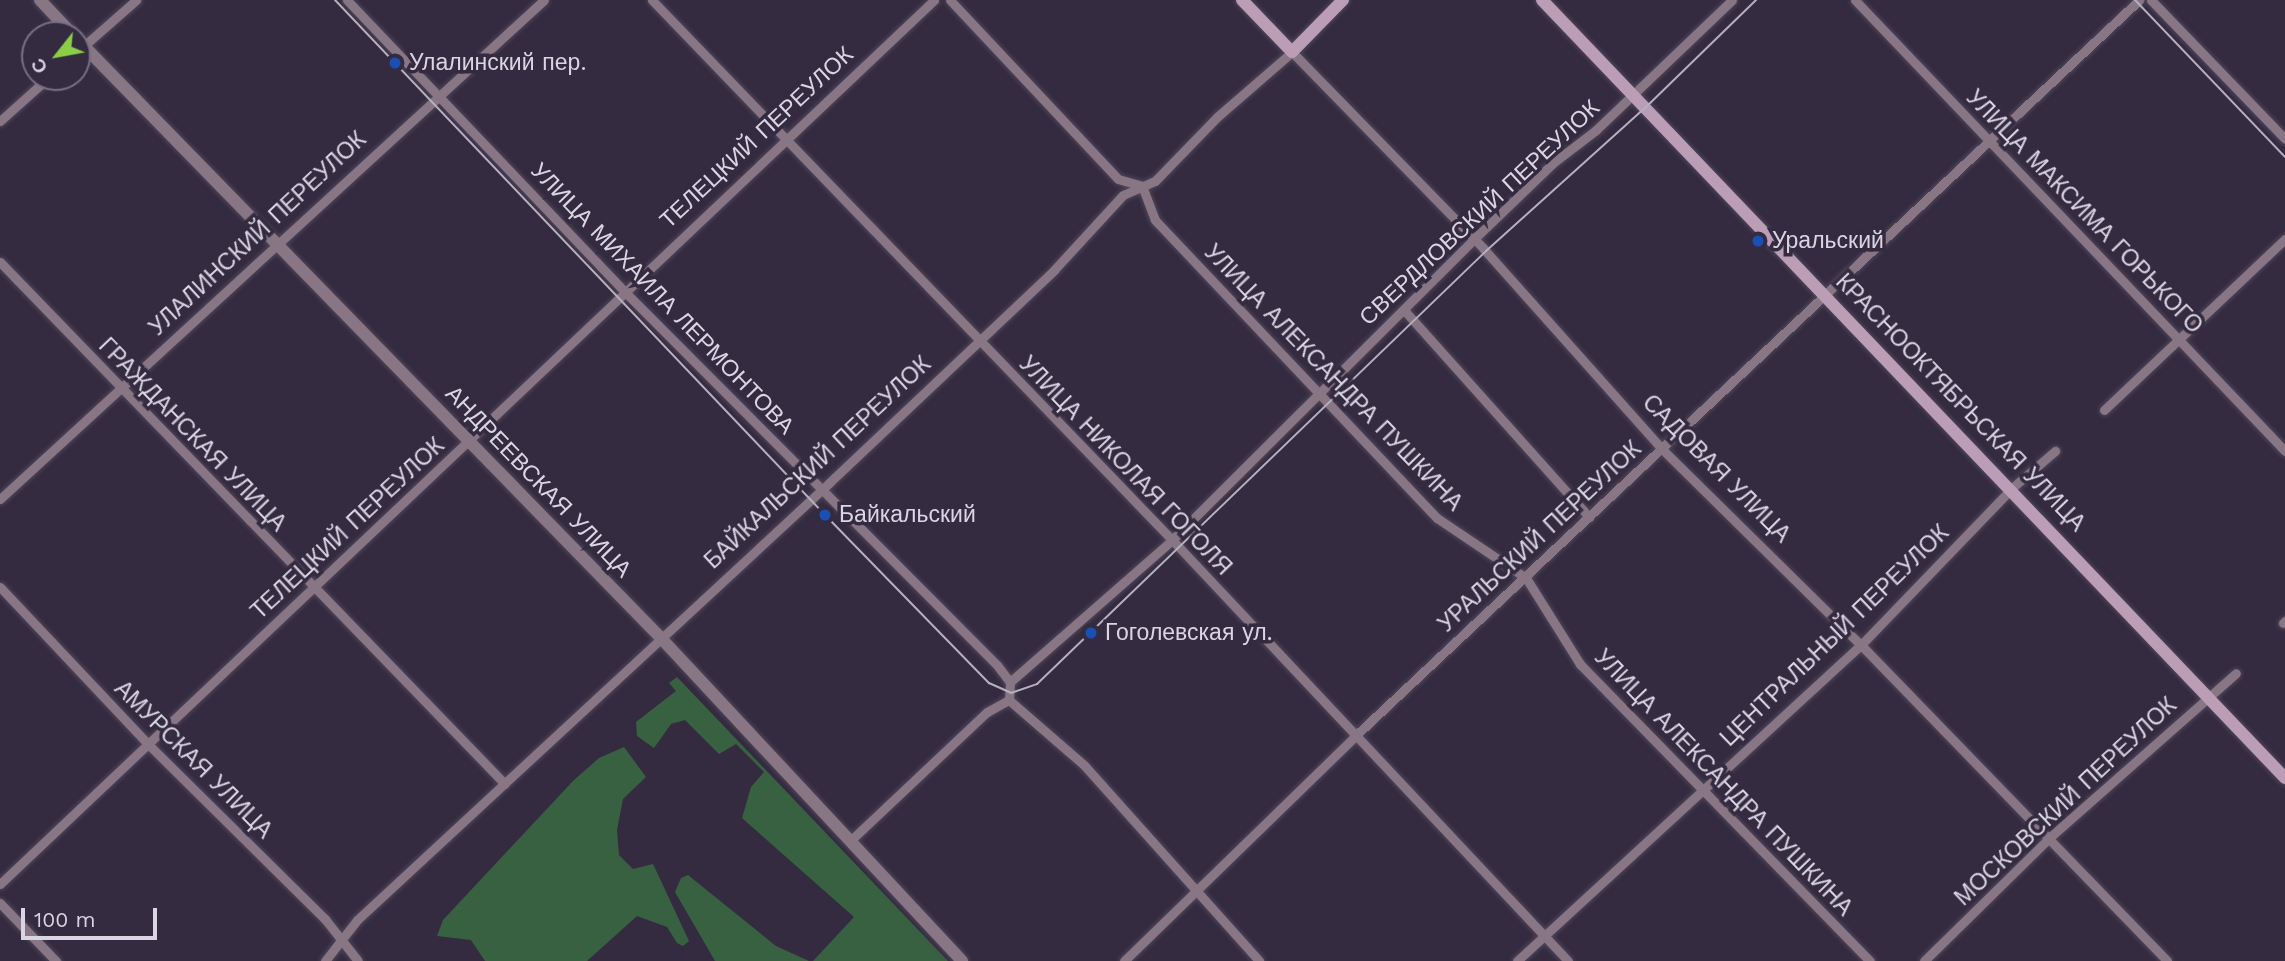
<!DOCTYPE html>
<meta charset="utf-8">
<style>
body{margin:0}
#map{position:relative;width:2285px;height:961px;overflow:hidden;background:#342b40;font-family:"Work Sans",sans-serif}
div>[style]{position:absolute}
.forest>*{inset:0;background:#386141}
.roads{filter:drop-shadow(0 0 2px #4f465a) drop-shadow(0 0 2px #4f465a)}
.minor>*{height:9px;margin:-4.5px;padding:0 4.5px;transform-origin:4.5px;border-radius:4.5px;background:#897685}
.tertiary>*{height:12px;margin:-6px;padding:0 6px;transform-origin:6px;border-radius:6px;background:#897685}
.secondary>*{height:12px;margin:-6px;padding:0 6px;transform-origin:6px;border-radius:6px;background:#bb9db5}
.tram>*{height:2px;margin:-1px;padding:0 1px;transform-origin:1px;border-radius:1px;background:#b5afbe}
.dots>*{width:19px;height:19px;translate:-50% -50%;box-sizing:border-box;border:4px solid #342b40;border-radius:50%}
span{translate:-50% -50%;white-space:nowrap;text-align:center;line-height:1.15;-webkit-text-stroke:7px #342b40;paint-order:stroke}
.poi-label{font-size:23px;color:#dad5e3}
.left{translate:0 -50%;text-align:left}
.street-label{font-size:23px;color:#dad5e3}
.north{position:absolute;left:21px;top:21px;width:70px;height:70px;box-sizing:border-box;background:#342b40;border:2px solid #766f81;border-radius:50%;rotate:239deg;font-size:19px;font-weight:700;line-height:28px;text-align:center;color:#dad5e3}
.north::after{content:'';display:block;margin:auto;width:24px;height:32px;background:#8bce46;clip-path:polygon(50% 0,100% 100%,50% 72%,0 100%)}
.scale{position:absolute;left:21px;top:908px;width:136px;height:32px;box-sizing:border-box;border:4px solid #dad5e3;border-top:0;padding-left:9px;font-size:21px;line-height:24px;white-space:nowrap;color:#dad5e3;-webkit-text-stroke:5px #342b40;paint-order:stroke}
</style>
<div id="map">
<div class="forest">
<i style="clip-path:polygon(677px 677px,948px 961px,813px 961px,854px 917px,742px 818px,751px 787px,764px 772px,736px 744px,719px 754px,685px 720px,671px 724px,654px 748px,637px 736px,636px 722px,676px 691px,669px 683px)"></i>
<i style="clip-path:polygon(624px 747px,646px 777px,623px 799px,617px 830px,619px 855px,633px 869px,653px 864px,689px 941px,683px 946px,677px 943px,667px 927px,637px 916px,587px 961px,485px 961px,471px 940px,437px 936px,443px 920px,573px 781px,599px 758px)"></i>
<i style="clip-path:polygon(688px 875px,776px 946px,809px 961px,715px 961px,675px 892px,681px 878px)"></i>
</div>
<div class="roads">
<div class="minor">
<i style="left:347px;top:0;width:402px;rotate:46.4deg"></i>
<i style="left:624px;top:291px;width:528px;rotate:45.08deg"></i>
<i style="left:997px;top:665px;width:21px;rotate:53deg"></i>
<i style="left:1010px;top:682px;width:18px;rotate:93deg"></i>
<i style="left:1009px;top:700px;width:99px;rotate:40.9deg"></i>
<i style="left:1084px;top:765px;width:263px;rotate:48.2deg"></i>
<i style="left:652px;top:0;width:757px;rotate:46.07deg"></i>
<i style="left:1177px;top:545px;width:571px;rotate:46.77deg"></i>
<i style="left:950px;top:0;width:245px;rotate:46.8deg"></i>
<i style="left:1118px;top:179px;width:25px;rotate:16deg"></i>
<i style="left:1142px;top:186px;width:36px;rotate:69deg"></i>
<i style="left:1155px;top:220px;width:410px;rotate:46.6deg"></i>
<i style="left:1437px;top:518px;width:107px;rotate:34deg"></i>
<i style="left:1526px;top:578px;width:102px;rotate:57.9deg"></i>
<i style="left:1580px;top:664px;width:415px;rotate:45.7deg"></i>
<i style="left:1855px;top:0;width:623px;rotate:46.37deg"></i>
<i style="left:2151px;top:0;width:193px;rotate:46deg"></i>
<i style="left:77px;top:52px;width:79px;rotate:-41.4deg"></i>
<i style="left:0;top:121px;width:66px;rotate:-41.9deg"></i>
<i style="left:0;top:262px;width:726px;rotate:45.95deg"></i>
<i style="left:1404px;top:310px;width:278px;rotate:48.2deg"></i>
<i style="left:2104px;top:410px;width:249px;rotate:-43.4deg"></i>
<i style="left:0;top:499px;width:738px;rotate:-42.53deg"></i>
<i style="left:0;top:587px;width:216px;rotate:46.7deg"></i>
<i style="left:148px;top:744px;width:249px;rotate:44.7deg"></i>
<i style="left:325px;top:919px;width:53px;rotate:51.8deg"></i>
<i style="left:2283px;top:623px;width:3px;rotate:-45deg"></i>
<i style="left:1010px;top:682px;width:215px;rotate:-41.2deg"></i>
<i style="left:1172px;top:540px;width:426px;rotate:-44.9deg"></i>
<i style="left:1474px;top:239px;width:110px;rotate:-43.9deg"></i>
<i style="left:1553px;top:163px;width:54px;rotate:-37.5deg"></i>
<i style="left:1596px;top:130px;width:188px;rotate:-43.7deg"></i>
<i style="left:850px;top:841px;width:188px;rotate:-43.3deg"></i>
<i style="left:987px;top:712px;width:25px;rotate:-29deg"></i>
<i style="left:0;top:884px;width:1286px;rotate:-43.42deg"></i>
<i style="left:0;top:903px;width:81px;rotate:46deg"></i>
<i style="left:325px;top:961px;width:52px;rotate:-52deg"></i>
<i style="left:357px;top:920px;width:643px;rotate:-42.79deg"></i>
<i style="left:829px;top:483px;width:310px;rotate:-43.4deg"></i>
<i style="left:1054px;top:270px;width:102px;rotate:-47.4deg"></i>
<i style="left:1123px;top:195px;width:35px;rotate:-24deg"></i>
<i style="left:1155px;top:181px;width:89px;rotate:-45.9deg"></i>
<i style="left:1217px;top:117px;width:99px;rotate:-40.9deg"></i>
<i style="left:1292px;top:52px;width:274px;rotate:45.7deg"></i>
<i style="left:1483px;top:248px;width:269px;rotate:48.3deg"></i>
<i style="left:1662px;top:449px;width:279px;rotate:44.6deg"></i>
<i style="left:1861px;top:645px;width:440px;rotate:45.9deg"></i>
<i style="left:1124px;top:961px;width:321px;rotate:-44.2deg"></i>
<i style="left:1354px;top:737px;width:1077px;rotate:-43.19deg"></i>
<i style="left:1517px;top:961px;width:467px;rotate:-42.6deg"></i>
<i style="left:1861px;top:645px;width:218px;rotate:-46.1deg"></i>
<i style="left:2012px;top:488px;width:57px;rotate:-40.7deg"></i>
<i style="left:1924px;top:961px;width:175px;rotate:-44.5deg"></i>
<i style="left:2049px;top:838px;width:249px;rotate:-41.4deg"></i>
</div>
<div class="tertiary">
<i style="left:40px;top:0;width:48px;rotate:46.7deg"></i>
<i style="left:77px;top:39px;width:835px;rotate:45.73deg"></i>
<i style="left:660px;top:637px;width:443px;rotate:47deg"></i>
</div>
<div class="secondary">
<i style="left:1242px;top:0;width:72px;rotate:46.1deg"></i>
<i style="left:1292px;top:52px;width:73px;rotate:-45.6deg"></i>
<i style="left:1542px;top:0;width:1076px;rotate:46.32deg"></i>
</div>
</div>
<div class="tram">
<i style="left:335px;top:0;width:711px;rotate:46.42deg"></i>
<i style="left:825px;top:515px;width:235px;rotate:45.7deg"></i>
<i style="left:989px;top:683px;width:24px;rotate:24deg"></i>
<i style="left:1011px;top:693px;width:28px;rotate:-19deg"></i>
<i style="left:1037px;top:684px;width:624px;rotate:-43.96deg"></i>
<i style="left:1486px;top:251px;width:214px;rotate:-42deg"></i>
<i style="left:1645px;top:108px;width:155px;rotate:-44.2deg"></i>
<i style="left:2135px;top:0;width:217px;rotate:46.3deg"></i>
</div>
<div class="dots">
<i style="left:395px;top:63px;background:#1a4fb4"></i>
<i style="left:1758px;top:241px;background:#1a4fb4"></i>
<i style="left:825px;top:515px;background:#1a4fb4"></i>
<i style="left:1091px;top:633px;background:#1a4fb4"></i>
</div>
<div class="poi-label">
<span class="left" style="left:409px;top:63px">Улалинский пер.</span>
<span class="left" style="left:1772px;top:241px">Уральский</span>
<span class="left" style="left:839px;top:515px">Байкальский</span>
<span class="left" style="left:1105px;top:633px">Гоголевская ул.</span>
</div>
<div class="street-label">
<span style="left:757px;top:138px;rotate:-43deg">ТЕЛЕЦКИЙ ПЕРЕУЛОК</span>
<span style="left:2084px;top:212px;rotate:46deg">УЛИЦА МАКСИМА ГОРЬКОГО</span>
<span style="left:1480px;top:213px;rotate:-43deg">СВЕРДЛОВСКИЙ ПЕРЕУЛОК</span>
<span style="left:258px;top:234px;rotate:-43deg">УЛАЛИНСКИЙ ПЕРЕУЛОК</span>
<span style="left:662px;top:299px;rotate:46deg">УЛИЦА МИХАИЛА ЛЕРМОНТОВА</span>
<span style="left:1333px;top:378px;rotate:46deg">УЛИЦА АЛЕКСАНДРА ПУШКИНА</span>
<span style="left:1960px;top:403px;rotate:46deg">КРАСНООКТЯБРЬСКАЯ УЛИЦА</span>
<span style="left:192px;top:435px;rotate:46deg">ГРАЖДАНСКАЯ УЛИЦА</span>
<span style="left:818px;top:463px;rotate:-43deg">БАЙКАЛЬСКИЙ ПЕРЕУЛОК</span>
<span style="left:1125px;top:466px;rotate:46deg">УЛИЦА НИКОЛАЯ ГОГОЛЯ</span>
<span style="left:1716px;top:469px;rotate:45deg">САДОВАЯ УЛИЦА</span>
<span style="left:538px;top:482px;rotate:46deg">АНДРЕЕВСКАЯ УЛИЦА</span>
<span style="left:348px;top:529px;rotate:-43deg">ТЕЛЕЦКИЙ ПЕРЕУЛОК</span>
<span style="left:1540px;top:537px;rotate:-43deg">УРАЛЬСКИЙ ПЕРЕУЛОК</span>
<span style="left:1835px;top:636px;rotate:-44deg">ЦЕНТРАЛЬНЫЙ ПЕРЕУЛОК</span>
<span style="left:193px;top:760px;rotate:45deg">АМУРСКАЯ УЛИЦА</span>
<span style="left:1723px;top:783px;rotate:46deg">УЛИЦА АЛЕКСАНДРА ПУШКИНА</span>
<span style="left:2066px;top:802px;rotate:-43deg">МОСКОВСКИЙ ПЕРЕУЛОК</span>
</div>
<div class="north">С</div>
<div class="scale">100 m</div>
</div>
